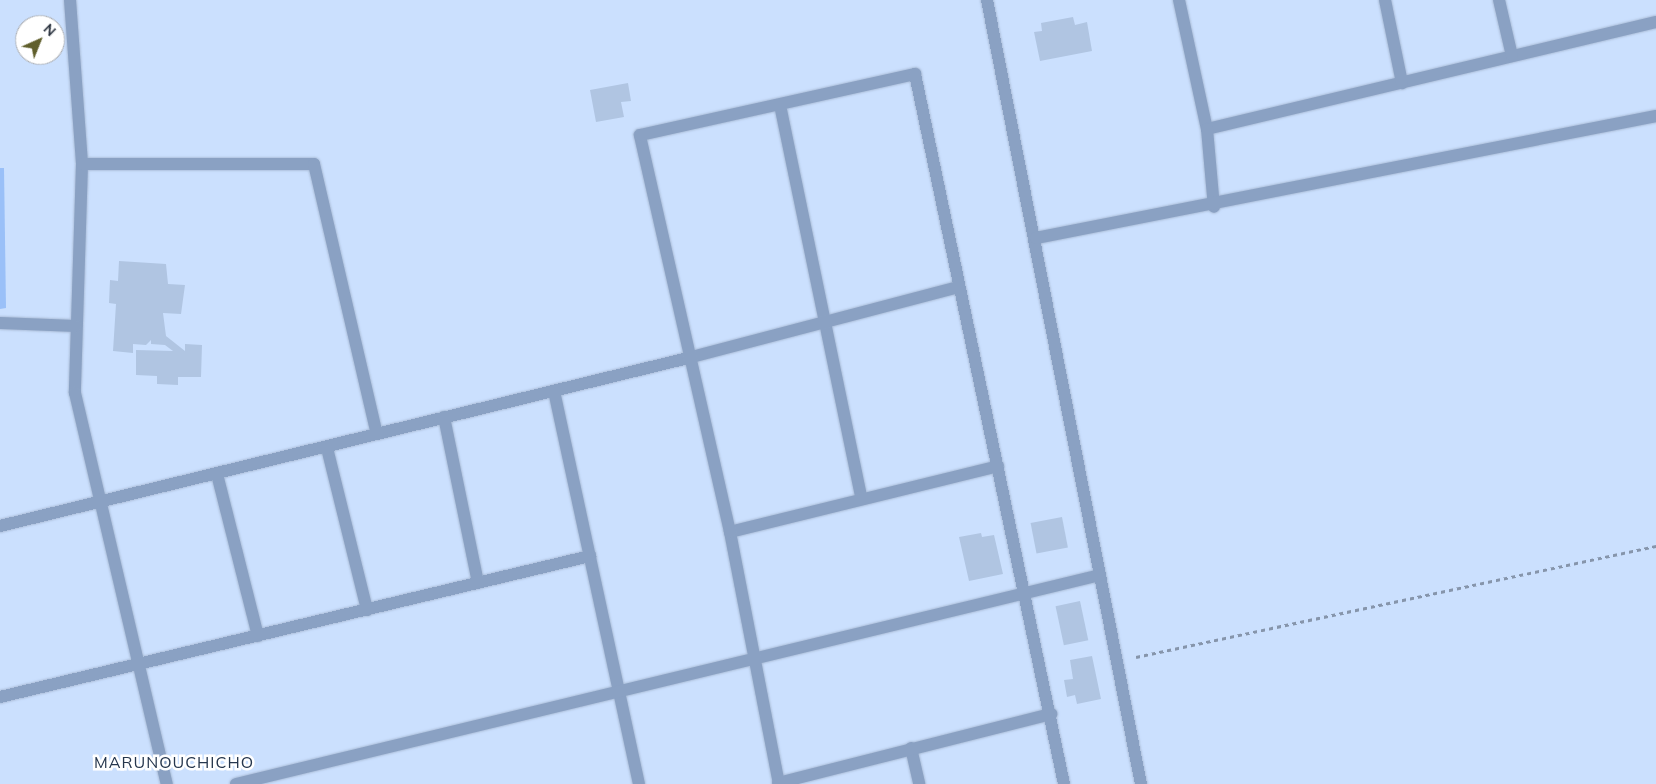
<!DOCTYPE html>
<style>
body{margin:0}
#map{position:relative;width:1656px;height:784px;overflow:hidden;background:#cbe0fe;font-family:Mulish,sans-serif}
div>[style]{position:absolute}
.green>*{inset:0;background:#9ac0f8}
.building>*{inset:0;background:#b0c5e2;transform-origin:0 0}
.path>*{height:3px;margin-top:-1.5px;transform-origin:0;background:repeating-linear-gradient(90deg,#8695ab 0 4px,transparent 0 8px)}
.roads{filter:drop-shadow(0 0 1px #abbdd8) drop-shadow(0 0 1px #abbdd8)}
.minor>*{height:12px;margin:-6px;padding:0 6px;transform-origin:6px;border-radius:6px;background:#8aa1c3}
span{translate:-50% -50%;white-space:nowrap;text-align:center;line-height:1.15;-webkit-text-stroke:5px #fff;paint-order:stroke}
.quarter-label{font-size:16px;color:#25364d;letter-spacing:1px}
.north{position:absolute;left:15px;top:15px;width:50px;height:50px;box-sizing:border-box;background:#fff;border:1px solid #aaadb2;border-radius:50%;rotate:44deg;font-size:14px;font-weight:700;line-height:20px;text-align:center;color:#2b333f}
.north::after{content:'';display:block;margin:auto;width:18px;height:22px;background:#605f2c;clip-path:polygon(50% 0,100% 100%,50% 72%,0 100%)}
</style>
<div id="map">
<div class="green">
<i style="clip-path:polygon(0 168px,4px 168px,6px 308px,0 309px)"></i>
</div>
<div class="building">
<i style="clip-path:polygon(1073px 17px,1075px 25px,1087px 22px,1092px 51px,1040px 61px,1034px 32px,1042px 31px,1041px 23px)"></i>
<i style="clip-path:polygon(628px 83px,631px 101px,621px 102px,624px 117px,596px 122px,590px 90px)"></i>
<i style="clip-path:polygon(119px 261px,166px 264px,168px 284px,185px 285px,181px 314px,163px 313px,166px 336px,185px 351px,185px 344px,202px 345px,201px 377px,178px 377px,178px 385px,157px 384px,157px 376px,136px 375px,136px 350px,173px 351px,165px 345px,151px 344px,151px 340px,146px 345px,133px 344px,133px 353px,113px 351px,116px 304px,109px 303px,110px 280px,118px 281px)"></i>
<i style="left:1062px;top:517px;width:31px;height:32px;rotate:79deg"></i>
<i style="clip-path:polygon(981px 533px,982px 537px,994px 535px,1003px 574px,969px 581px,959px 537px)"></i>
<i style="left:1080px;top:601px;width:40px;height:25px;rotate:78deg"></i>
<i style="clip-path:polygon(1092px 656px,1101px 699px,1077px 704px,1075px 695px,1067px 697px,1064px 680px,1073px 679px,1070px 660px)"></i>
</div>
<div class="path">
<i style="left:1136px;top:657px;width:532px;rotate:-12.05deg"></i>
</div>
<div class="roads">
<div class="minor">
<i style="left:70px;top:0;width:164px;rotate:85.8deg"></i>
<i style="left:82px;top:164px;width:229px;rotate:91.8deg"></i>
<i style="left:75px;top:393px;width:402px;rotate:76.8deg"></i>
<i style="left:987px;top:0;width:799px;rotate:78.89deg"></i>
<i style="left:1179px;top:0;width:132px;rotate:77.8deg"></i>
<i style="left:1207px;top:129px;width:462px;rotate:-13.4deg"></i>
<i style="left:1385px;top:0;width:85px;rotate:78.4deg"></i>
<i style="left:1499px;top:0;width:57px;rotate:76.9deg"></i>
<i style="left:780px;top:105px;width:400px;rotate:78.3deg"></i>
<i style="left:1207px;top:129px;width:78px;rotate:84.9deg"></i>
<i style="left:82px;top:164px;width:232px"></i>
<i style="left:314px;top:164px;width:277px;rotate:76.9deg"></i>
<i style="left:1036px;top:238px;width:632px;rotate:-11.13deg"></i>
<i style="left:0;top:323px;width:76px;rotate:2.3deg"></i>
<i style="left:554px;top:391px;width:402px;rotate:77.8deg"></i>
<i style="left:444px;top:417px;width:169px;rotate:78.4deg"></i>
<i style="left:327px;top:448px;width:167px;rotate:76.1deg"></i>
<i style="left:217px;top:474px;width:167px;rotate:75.8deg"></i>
<i style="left:0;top:526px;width:708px;rotate:-13.72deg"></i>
<i style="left:688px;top:358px;width:280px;rotate:-14.7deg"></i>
<i style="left:730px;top:532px;width:276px;rotate:-13.8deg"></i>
<i style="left:0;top:697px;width:607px;rotate:-13.44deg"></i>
<i style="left:911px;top:748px;width:37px;rotate:77deg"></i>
<i style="left:778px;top:783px;width:282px;rotate:-14.2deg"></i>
<i style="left:236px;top:784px;width:889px;rotate:-13.6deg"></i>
<i style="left:779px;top:784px;width:257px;rotate:-101deg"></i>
<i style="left:730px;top:532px;width:407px;rotate:-102.8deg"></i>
<i style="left:640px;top:135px;width:282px;rotate:-12.5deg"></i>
<i style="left:915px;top:74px;width:725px;rotate:78.15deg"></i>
</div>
</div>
<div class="quarter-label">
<span style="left:174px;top:762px">MARUNOUCHICHO</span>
</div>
<div class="north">N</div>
</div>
